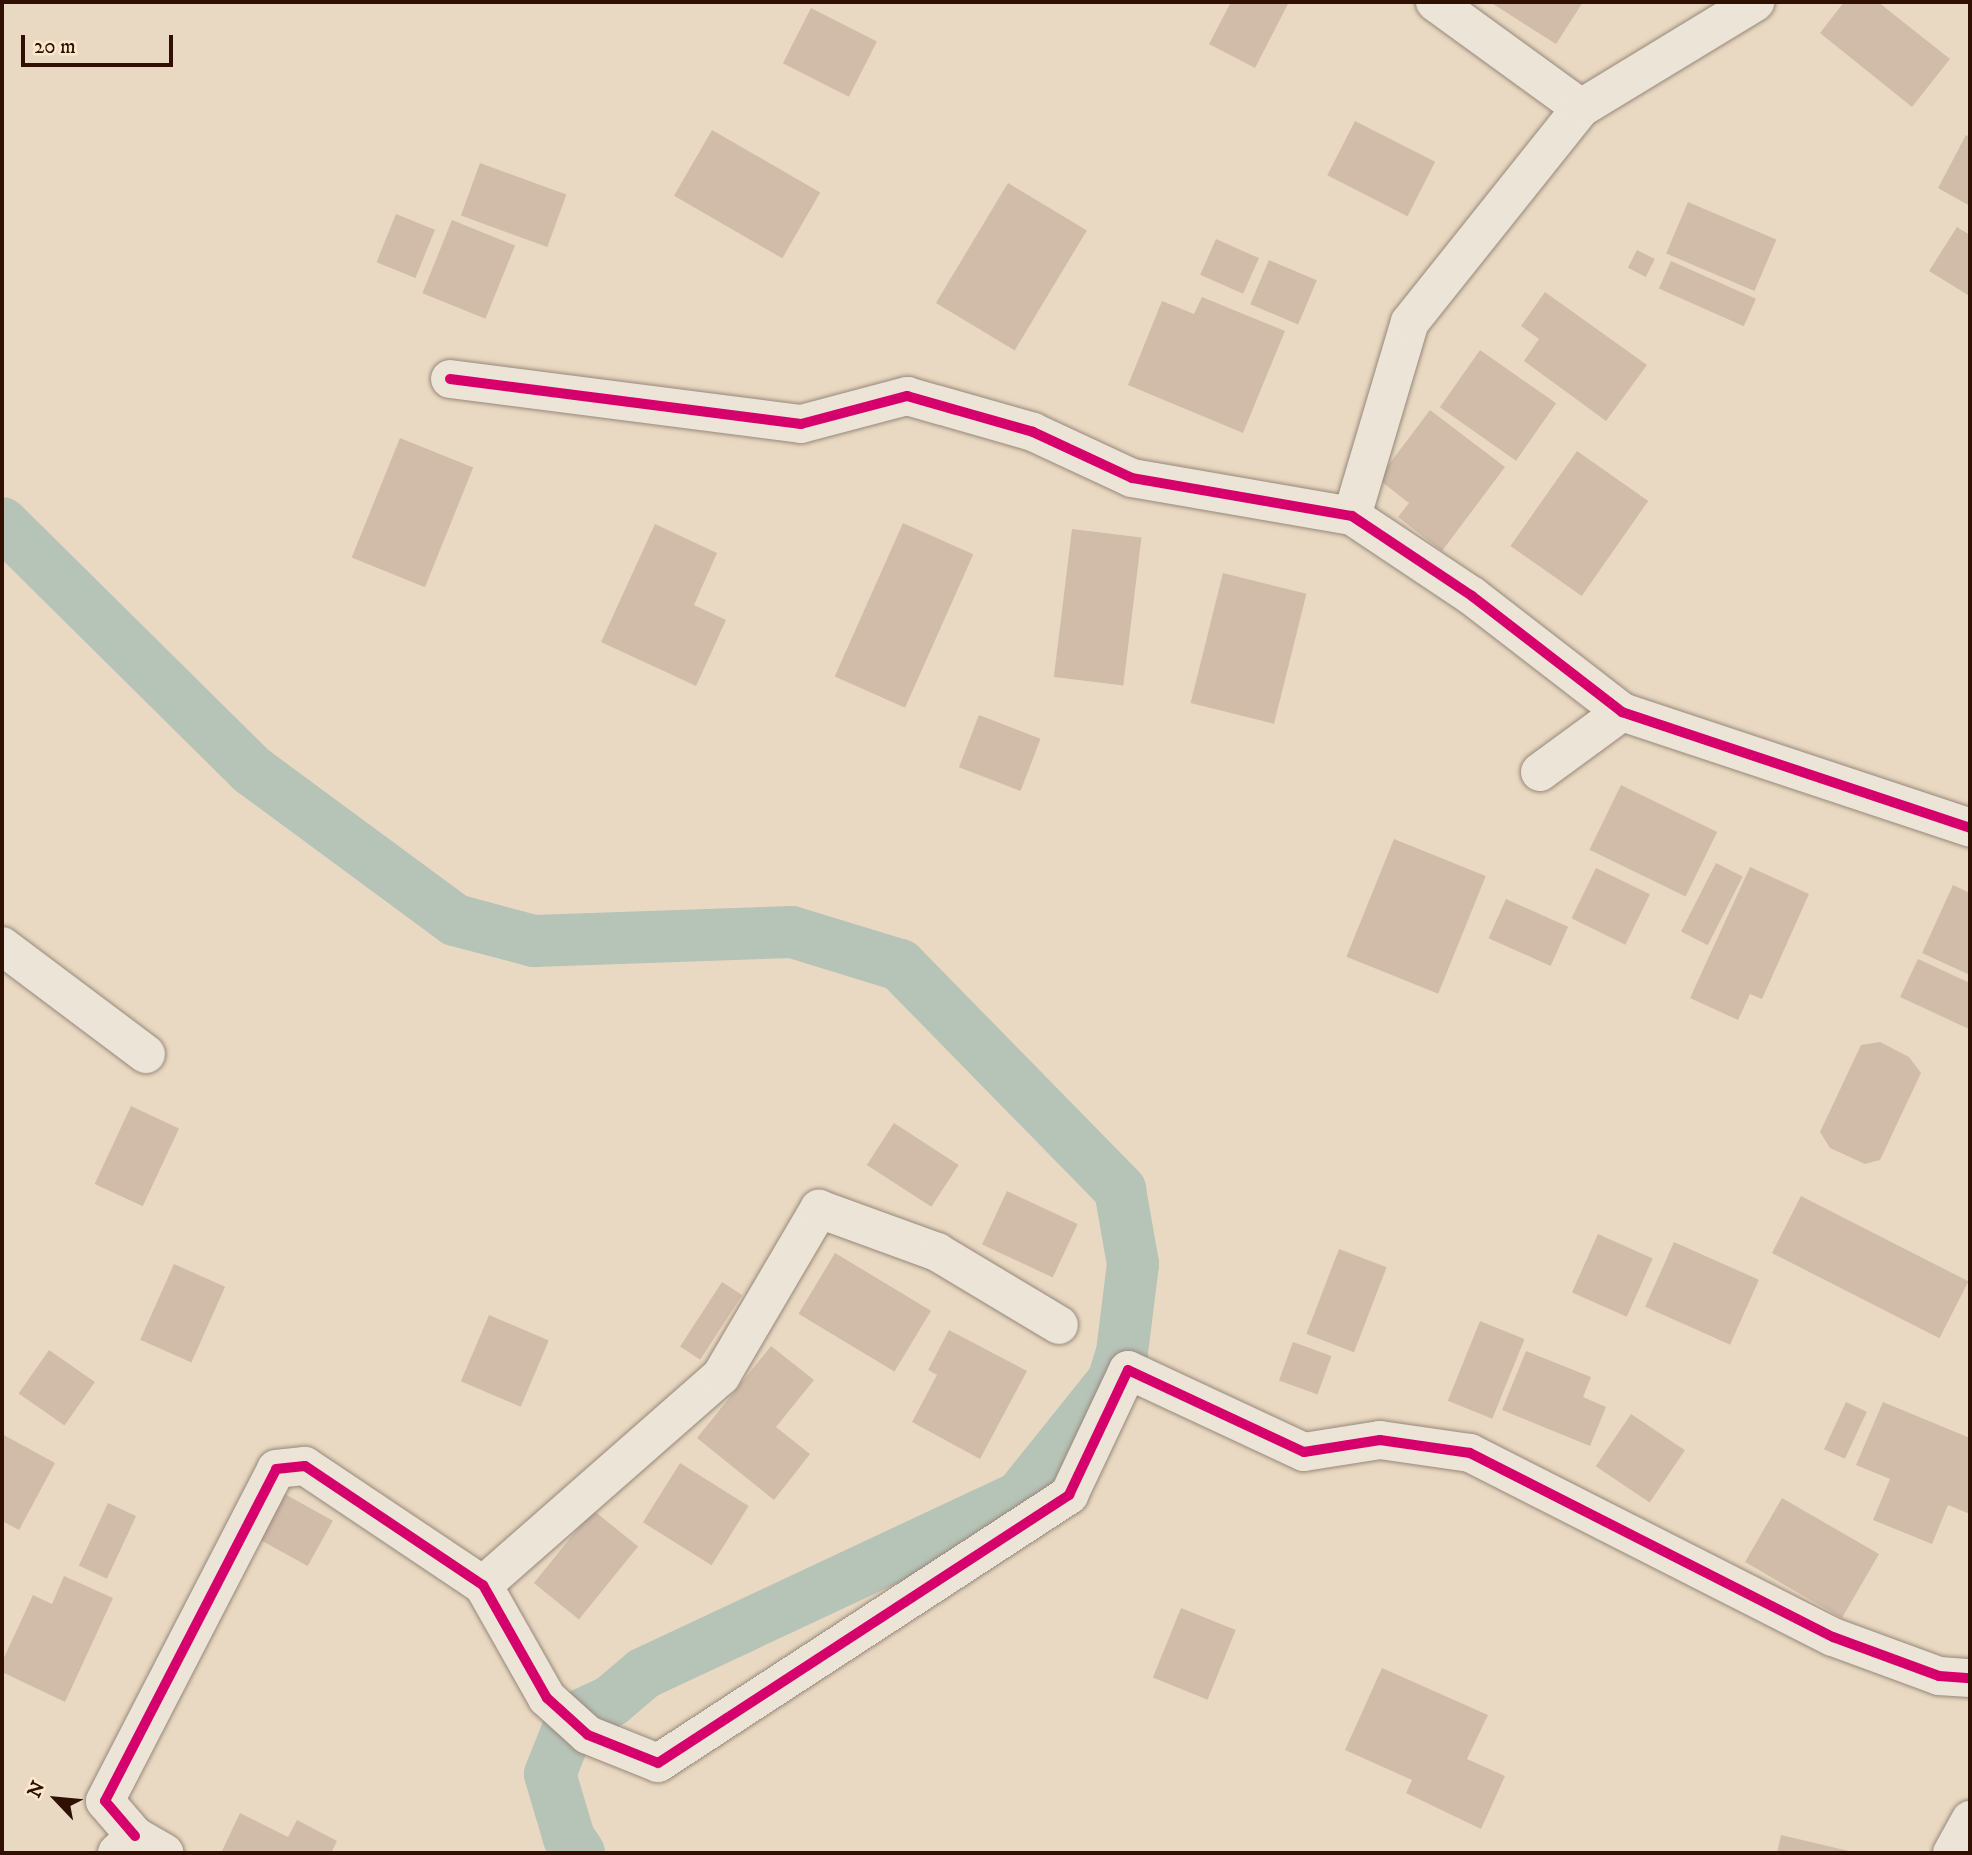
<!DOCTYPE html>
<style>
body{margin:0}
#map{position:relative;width:1972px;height:1855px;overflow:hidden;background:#ead9c2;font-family:"IM FELL DW Pica",serif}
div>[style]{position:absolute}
.canal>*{height:52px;margin:-26px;padding:0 26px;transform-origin:26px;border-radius:26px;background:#b6c3b7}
.building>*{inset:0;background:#d1bcaa;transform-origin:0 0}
.roads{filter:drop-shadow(0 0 2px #96887a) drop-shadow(0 0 2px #96887a)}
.minor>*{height:38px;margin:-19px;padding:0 19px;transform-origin:19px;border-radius:19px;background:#ede4d8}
.cycleway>*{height:10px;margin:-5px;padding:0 5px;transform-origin:5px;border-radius:5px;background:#d6006c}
span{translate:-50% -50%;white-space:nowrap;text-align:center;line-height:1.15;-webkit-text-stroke:7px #fce8cd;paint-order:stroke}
.frame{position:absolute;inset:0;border:4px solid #2f1002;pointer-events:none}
.north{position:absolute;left:21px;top:1764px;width:70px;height:70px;-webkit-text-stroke:5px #fce8cd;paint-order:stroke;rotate:296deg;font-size:19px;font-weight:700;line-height:28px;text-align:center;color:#2f1002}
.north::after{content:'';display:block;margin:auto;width:24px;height:32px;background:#2f1002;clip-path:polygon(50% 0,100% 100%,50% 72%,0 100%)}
.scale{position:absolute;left:21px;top:35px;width:152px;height:32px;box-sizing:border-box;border:4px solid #2f1002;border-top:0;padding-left:9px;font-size:21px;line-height:24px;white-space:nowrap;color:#2f1002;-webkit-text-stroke:5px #fce8cd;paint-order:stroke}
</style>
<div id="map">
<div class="canal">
<i style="left:2px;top:523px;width:353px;rotate:44.7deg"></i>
<i style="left:253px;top:771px;width:251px;rotate:36.4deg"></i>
<i style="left:455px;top:920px;width:82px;rotate:14.9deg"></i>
<i style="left:534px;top:941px;width:258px;rotate:-2deg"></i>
<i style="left:792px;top:932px;width:113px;rotate:17deg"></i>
<i style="left:900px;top:965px;width:315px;rotate:45.6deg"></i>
<i style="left:1120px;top:1190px;width:75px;rotate:80deg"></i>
<i style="left:1133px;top:1264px;width:89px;rotate:97.1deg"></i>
<i style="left:1122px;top:1352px;width:30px;rotate:107deg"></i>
<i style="left:1113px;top:1381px;width:149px;rotate:128.7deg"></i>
<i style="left:1020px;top:1497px;width:416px;rotate:154.9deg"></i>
<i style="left:643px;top:1674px;width:42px;rotate:139.8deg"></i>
<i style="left:611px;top:1701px;width:43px;rotate:155.2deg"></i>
<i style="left:572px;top:1719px;width:59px;rotate:111.8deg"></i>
<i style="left:550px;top:1774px;width:67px;rotate:73.5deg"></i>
<i style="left:569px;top:1838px;width:18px;rotate:56deg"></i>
</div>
<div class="building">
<i style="clip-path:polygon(1231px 2px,1289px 2px,1255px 68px,1209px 44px)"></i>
<i style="clip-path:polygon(1490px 2px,1583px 2px,1556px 44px)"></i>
<i style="clip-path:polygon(1844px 2px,1878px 2px,1950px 59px,1912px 107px,1820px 33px)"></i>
<i style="left:811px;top:8px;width:74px;height:62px;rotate:27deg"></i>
<i style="left:1355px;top:121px;width:90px;height:61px;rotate:27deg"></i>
<i style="left:712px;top:130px;width:125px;height:76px;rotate:30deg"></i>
<i style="clip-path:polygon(1966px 135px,1970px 137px,1970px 206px,1938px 188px)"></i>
<i style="left:480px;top:163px;width:92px;height:56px;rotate:20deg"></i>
<i style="left:1008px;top:183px;width:92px;height:140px;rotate:31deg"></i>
<i style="left:1688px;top:202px;width:96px;height:56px;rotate:23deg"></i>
<i style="left:396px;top:214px;width:42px;height:52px;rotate:22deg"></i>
<i style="left:452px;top:220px;width:68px;height:79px;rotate:22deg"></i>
<i style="clip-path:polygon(1957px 227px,1970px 235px,1968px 295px,1929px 271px)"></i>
<i style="left:1216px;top:239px;width:47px;height:39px;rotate:24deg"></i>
<i style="left:1637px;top:250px;width:20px;height:20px;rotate:27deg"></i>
<i style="left:1269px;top:260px;width:52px;height:48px;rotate:23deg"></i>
<i style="left:1671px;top:261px;width:93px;height:30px;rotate:24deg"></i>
<i style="clip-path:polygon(1545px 292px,1647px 365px,1606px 421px,1524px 361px,1539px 339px,1521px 326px)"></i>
<i style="clip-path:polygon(1202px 297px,1285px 331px,1243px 433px,1128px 385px,1162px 301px,1194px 314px)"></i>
<i style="left:1480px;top:350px;width:93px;height:70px;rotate:35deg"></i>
<i style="clip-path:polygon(1430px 410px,1505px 467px,1442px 551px,1398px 517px,1409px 503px,1378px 479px)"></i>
<i style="left:400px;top:438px;width:79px;height:129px;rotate:22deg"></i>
<i style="left:1577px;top:451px;width:87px;height:116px;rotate:35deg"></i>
<i style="left:903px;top:523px;width:77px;height:168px;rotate:24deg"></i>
<i style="clip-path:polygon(655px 524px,717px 553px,694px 605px,726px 620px,696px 686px,601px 642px)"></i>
<i style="left:1072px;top:529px;width:70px;height:149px;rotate:7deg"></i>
<i style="left:1223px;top:573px;width:86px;height:134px;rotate:14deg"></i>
<i style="left:979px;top:715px;width:66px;height:56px;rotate:21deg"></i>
<i style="left:1621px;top:785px;width:107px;height:72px;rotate:26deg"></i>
<i style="left:1394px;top:839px;width:99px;height:127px;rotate:22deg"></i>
<i style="left:1716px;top:863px;width:30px;height:77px;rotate:27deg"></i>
<i style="clip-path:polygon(1750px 867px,1809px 894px,1762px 999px,1750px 994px,1738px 1020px,1690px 998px)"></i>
<i style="left:1596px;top:868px;width:60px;height:56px;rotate:26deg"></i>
<i style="clip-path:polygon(1953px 885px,1970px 893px,1970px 975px,1922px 953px)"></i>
<i style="left:1506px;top:899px;width:68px;height:43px;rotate:24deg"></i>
<i style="clip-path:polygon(1918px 959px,1970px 983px,1969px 1029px,1900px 997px)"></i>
<i style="clip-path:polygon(1880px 1042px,1909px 1057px,1921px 1073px,1880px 1160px,1865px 1164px,1830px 1148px,1820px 1132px,1861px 1045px)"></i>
<i style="left:131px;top:1106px;width:53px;height:86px;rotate:25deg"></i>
<i style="left:894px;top:1123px;width:77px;height:50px;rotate:33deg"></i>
<i style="left:1007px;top:1191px;width:78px;height:59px;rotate:25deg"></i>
<i style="left:1801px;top:1196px;width:188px;height:64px;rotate:27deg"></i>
<i style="left:1598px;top:1234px;width:60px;height:64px;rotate:24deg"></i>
<i style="left:1674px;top:1242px;width:93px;height:71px;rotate:24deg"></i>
<i style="left:1339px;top:1249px;width:51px;height:91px;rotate:21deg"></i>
<i style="left:835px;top:1253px;width:112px;height:71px;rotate:31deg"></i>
<i style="left:174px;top:1264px;width:56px;height:83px;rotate:24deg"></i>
<i style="left:722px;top:1282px;width:24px;height:77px;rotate:33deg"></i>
<i style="left:489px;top:1315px;width:65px;height:72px;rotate:23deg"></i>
<i style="left:1480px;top:1321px;width:48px;height:86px;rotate:22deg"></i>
<i style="clip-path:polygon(949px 1330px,1027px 1371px,980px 1459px,912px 1422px,937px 1375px,928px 1370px)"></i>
<i style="left:1293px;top:1342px;width:41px;height:41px;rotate:20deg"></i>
<i style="clip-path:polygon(771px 1346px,814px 1380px,776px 1427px,810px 1454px,774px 1500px,697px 1438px)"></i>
<i style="left:49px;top:1350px;width:56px;height:53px;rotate:35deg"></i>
<i style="clip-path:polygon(1526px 1351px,1591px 1377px,1583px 1397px,1606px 1407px,1590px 1446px,1502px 1410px)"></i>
<i style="left:1846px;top:1402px;width:23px;height:52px;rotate:25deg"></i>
<i style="clip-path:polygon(1883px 1402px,1970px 1438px,1970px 1514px,1948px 1505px,1932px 1544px,1873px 1520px,1890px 1479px,1856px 1465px)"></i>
<i style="left:1631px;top:1414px;width:65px;height:63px;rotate:34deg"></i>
<i style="clip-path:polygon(2px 1434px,55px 1463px,19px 1530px,2px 1521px)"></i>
<i style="left:680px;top:1463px;width:81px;height:70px;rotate:32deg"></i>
<i style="left:283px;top:1493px;width:57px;height:52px;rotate:29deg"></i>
<i style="left:1782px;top:1498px;width:112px;height:74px;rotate:30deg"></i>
<i style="left:108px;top:1503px;width:31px;height:69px;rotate:25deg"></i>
<i style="left:593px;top:1510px;width:58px;height:94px;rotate:39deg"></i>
<i style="clip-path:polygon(64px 1576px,113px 1598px,65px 1702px,2px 1672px,2px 1662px,33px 1595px,52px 1604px)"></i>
<i style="left:1181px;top:1608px;width:59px;height:75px;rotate:22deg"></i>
<i style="clip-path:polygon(1382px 1668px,1488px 1715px,1467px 1759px,1505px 1776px,1481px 1829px,1406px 1793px,1412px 1780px,1345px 1750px)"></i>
<i style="clip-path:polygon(240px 1813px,288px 1837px,297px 1820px,337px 1841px,331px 1853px,221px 1853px)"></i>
<i style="clip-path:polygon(1781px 1835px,1853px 1852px,1853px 1853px,1777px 1853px)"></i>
</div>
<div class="roads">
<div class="minor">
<i style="left:1435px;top:2px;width:180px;rotate:36deg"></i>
<i style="left:450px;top:379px;width:354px;rotate:7.3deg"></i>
<i style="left:801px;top:424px;width:110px;rotate:-14.8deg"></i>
<i style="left:907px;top:396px;width:131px;rotate:15.9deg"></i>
<i style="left:1033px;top:432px;width:109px;rotate:24.9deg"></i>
<i style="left:1132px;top:478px;width:223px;rotate:9.8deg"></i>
<i style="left:1352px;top:516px;width:144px;rotate:33.7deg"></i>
<i style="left:1472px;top:596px;width:190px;rotate:37.7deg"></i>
<i style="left:1622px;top:712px;width:367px;rotate:18.4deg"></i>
<i style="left:1352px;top:516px;width:202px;rotate:-73.4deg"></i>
<i style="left:1410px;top:322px;width:274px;rotate:-51.4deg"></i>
<i style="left:1581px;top:108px;width:204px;rotate:-31.3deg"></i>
<i style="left:1540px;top:772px;width:102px;rotate:-36.2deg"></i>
<i style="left:2px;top:946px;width:180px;rotate:36.9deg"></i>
<i style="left:483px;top:1585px;width:317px;rotate:-41.3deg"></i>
<i style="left:721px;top:1376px;width:194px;rotate:-59.6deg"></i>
<i style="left:819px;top:1209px;width:126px;rotate:20deg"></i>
<i style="left:937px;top:1252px;width:142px;rotate:30.9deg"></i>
<i style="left:135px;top:1836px;width:46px;rotate:-130.6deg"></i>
<i style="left:105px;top:1801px;width:373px;rotate:-62.7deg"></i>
<i style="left:276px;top:1469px;width:29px;rotate:-6deg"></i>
<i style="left:305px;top:1466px;width:214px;rotate:33.8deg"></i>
<i style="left:483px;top:1585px;width:130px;rotate:60.5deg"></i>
<i style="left:547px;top:1698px;width:55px;rotate:42.1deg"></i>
<i style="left:588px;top:1735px;width:75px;rotate:21.8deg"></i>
<i style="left:658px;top:1763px;width:491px;rotate:-33.1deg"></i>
<i style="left:1069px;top:1495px;width:138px;rotate:-64.7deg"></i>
<i style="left:1128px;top:1370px;width:194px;rotate:25deg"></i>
<i style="left:1304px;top:1452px;width:77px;rotate:-9deg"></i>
<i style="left:1380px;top:1440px;width:91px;rotate:8.2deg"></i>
<i style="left:1470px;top:1453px;width:407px;rotate:26.9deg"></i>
<i style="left:1833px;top:1637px;width:113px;rotate:20.2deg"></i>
<i style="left:1939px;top:1676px;width:31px;rotate:4deg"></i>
<i style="left:117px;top:1853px;width:25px;rotate:-43deg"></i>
<i style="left:135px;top:1836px;width:34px;rotate:30deg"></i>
<i style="left:1952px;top:1853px;width:38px;rotate:-61deg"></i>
</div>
</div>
<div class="cycleway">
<i style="left:450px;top:379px;width:354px;rotate:7.3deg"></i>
<i style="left:801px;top:424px;width:110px;rotate:-14.8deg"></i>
<i style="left:907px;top:396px;width:131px;rotate:15.9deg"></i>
<i style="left:1033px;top:432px;width:109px;rotate:24.9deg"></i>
<i style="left:1132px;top:478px;width:223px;rotate:9.8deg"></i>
<i style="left:1352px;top:516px;width:144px;rotate:33.7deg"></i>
<i style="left:1472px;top:596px;width:190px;rotate:37.7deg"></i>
<i style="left:1622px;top:712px;width:367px;rotate:18.4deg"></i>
<i style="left:135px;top:1836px;width:46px;rotate:-130.6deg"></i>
<i style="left:105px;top:1801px;width:373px;rotate:-62.7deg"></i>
<i style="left:276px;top:1469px;width:29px;rotate:-6deg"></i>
<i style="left:305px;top:1466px;width:214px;rotate:33.8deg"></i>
<i style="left:483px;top:1585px;width:130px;rotate:60.5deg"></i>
<i style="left:547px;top:1698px;width:55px;rotate:42.1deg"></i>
<i style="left:588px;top:1735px;width:75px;rotate:21.8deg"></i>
<i style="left:658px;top:1763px;width:491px;rotate:-33.1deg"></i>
<i style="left:1069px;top:1495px;width:138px;rotate:-64.7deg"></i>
<i style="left:1128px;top:1370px;width:194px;rotate:25deg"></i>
<i style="left:1304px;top:1452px;width:77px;rotate:-9deg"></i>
<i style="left:1380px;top:1440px;width:91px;rotate:8.2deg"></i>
<i style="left:1470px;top:1453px;width:407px;rotate:26.9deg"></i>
<i style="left:1833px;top:1637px;width:113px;rotate:20.2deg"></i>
<i style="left:1939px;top:1676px;width:31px;rotate:4deg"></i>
</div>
<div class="frame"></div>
<div class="north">N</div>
<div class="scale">20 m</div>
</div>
